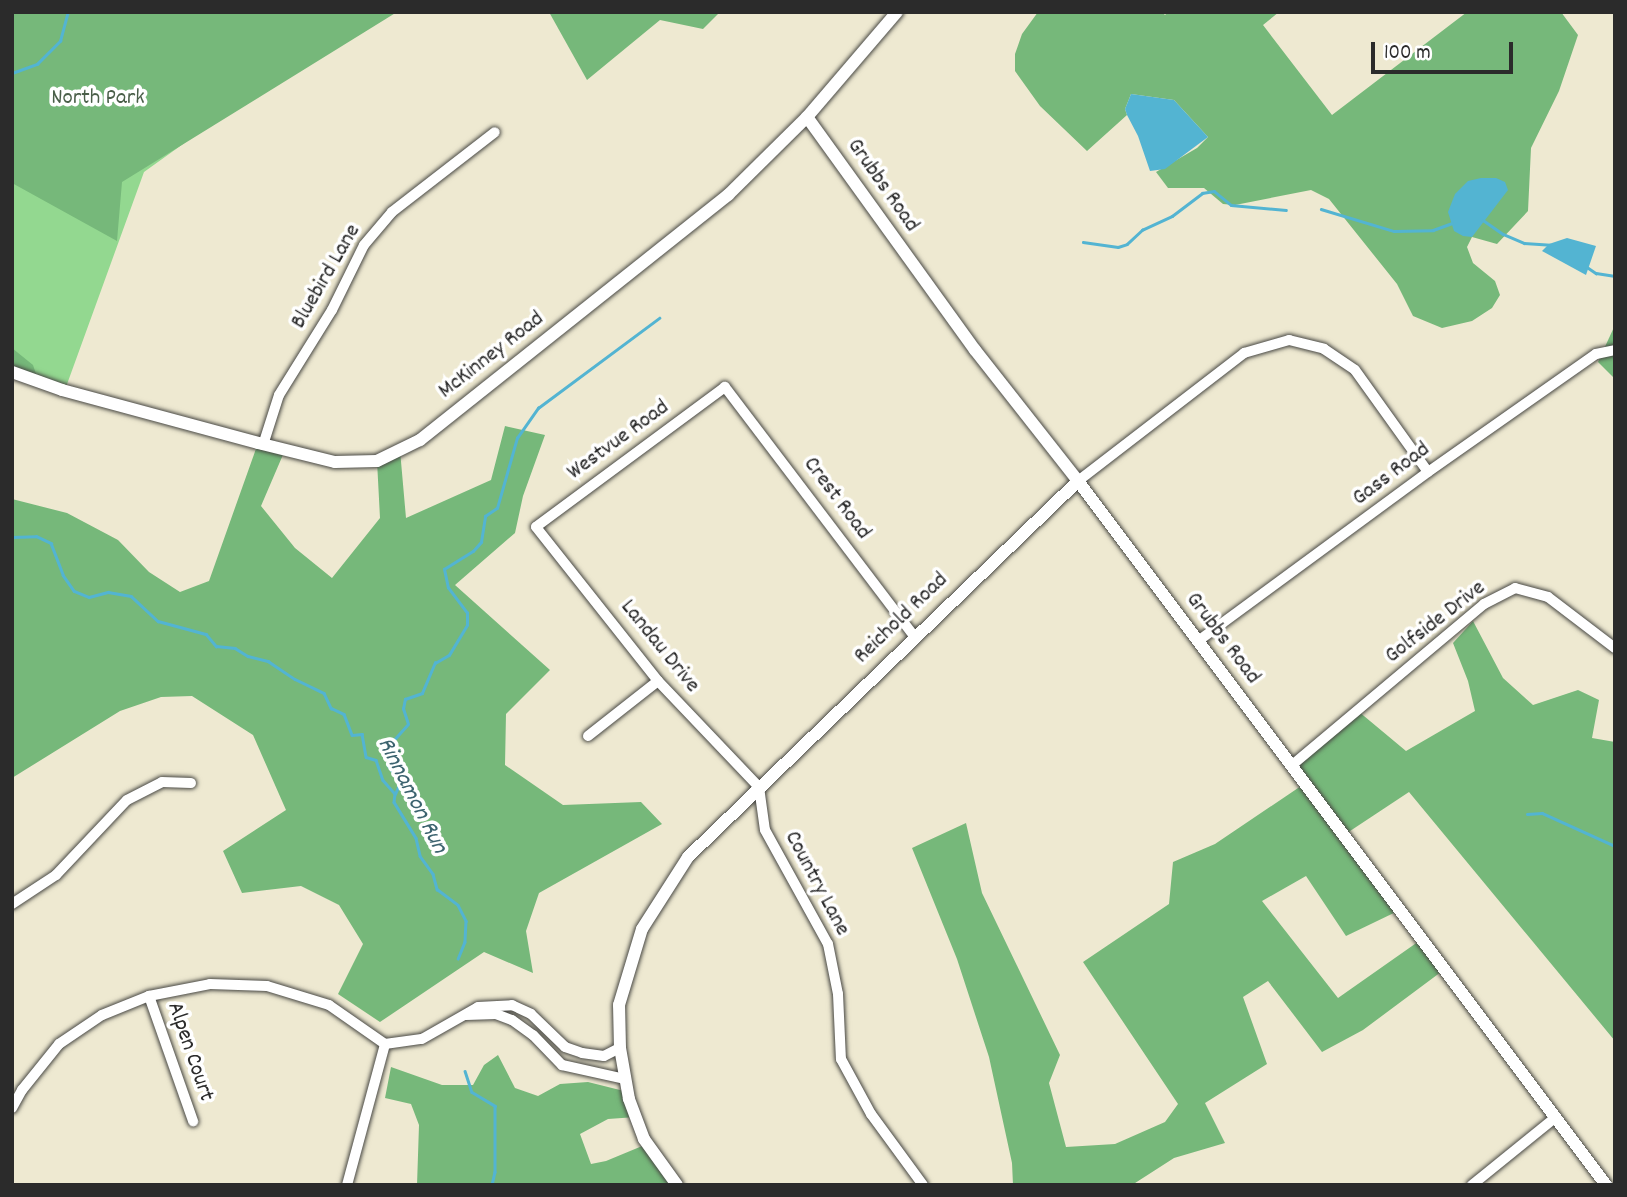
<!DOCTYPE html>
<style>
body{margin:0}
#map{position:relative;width:1627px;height:1197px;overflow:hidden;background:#eee9d1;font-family:Dekko,sans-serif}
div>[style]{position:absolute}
.green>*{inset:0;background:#93d890}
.forest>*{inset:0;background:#76b87a}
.water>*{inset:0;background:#53b4d2}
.stream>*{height:2.5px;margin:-1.25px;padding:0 1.25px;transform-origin:1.25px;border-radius:1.25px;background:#53b4d2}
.roads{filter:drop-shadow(0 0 2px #484844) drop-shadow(0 0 2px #484844)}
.minor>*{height:10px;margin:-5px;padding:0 5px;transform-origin:5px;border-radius:5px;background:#fff}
.tertiary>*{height:12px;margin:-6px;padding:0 6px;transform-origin:6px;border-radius:6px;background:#fff}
span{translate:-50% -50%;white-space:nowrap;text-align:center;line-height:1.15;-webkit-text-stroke:7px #fff;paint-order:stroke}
.park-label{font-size:23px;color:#4a5f49}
.street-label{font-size:23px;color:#2b2b2b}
.water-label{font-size:24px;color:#3b626e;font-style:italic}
.frame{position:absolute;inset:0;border:14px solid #2b2b2b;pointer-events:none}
.scale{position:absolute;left:1371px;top:42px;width:142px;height:32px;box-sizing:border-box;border:4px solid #2b2b2b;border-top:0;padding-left:9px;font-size:21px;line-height:24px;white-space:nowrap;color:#2b2b2b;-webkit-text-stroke:5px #fff;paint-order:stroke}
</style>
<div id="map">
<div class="green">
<i style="clip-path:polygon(12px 12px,367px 12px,144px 172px,66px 387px,22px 371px,12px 381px)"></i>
</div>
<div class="forest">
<i style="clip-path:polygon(12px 12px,397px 12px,122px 182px,117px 241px,12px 183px)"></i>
<i style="clip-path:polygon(549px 12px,720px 12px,703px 29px,660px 20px,587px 80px)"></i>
<i style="clip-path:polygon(1038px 12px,1162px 12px,1165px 15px,1168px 12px,1279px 12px,1263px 25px,1332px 115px,1467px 12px,1561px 12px,1578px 35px,1559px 91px,1531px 148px,1528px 211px,1497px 244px,1472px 237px,1467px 247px,1473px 263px,1495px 281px,1500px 295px,1492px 308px,1472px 321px,1442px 328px,1413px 316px,1397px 284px,1329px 199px,1311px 190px,1235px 205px,1223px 204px,1204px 188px,1168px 188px,1156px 172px,1197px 148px,1208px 137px,1174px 100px,1131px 94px,1125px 109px,1127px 115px,1087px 151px,1040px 106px,1015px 71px,1015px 54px,1022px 34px)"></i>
<i style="clip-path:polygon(1615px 325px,1615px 379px,1598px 362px)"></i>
<i style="clip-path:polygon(12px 348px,33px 365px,36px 374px,12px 368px)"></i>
<i style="clip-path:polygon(505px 426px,545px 435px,523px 496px,515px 533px,455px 585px,550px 670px,506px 714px,505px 765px,563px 805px,641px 802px,662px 824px,539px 893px,526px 931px,533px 973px,484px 952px,380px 1022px,338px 994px,363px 944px,339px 905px,301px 886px,242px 893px,223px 851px,286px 810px,253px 735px,192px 696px,161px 697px,120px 711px,12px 778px,12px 499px,67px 513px,118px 540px,149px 572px,180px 592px,209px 581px,258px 443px,285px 450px,261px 506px,295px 548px,332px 578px,380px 518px,377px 461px,400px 450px,406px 518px,491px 480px)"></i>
<i style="clip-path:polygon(1473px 621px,1503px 678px,1533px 705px,1578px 690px,1599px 700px,1592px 738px,1615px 742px,1615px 1041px,1409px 792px,1344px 835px,1400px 910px,1346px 936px,1306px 876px,1262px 901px,1338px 998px,1422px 939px,1445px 969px,1363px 1030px,1322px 1052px,1268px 981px,1243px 997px,1267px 1064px,1205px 1103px,1225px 1143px,1174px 1158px,1132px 1185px,1013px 1185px,1012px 1163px,989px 1057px,957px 959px,912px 848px,966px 823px,982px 893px,1060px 1055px,1049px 1083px,1066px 1147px,1115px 1144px,1165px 1122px,1178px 1104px,1083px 962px,1169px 904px,1173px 862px,1215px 844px,1304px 784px,1291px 766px,1358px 711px,1406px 751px,1475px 711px,1468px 681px,1453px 643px)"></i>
<i style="clip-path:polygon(498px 1055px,515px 1088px,538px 1096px,560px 1084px,588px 1082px,628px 1092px,636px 1117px,608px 1119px,580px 1134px,591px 1164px,606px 1161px,647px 1144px,677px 1185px,417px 1185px,419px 1125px,411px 1104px,385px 1098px,391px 1067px,442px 1085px,473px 1085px,484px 1065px)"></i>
</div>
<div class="water">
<i style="clip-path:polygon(1131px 94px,1174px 100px,1208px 137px,1165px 169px,1150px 171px,1138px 136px,1127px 115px,1125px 109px)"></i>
<i style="clip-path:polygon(1481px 178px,1496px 178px,1505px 182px,1508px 190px,1472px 237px,1463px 236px,1454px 231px,1448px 212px,1455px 194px,1468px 181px)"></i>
<i style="clip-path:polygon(1567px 238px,1596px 246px,1586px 275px,1542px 251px,1549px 244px)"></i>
</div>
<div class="stream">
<i style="left:12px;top:73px;width:27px;rotate:-20deg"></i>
<i style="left:37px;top:64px;width:33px;rotate:-45deg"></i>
<i style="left:60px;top:41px;width:30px;rotate:-75deg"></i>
<i style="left:1321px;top:209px;width:76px;rotate:16.8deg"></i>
<i style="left:1394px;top:231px;width:39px;rotate:-1deg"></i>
<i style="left:1433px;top:230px;width:20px;rotate:-20deg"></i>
<i style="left:1483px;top:220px;width:24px;rotate:35deg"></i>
<i style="left:1503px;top:234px;width:23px;rotate:23deg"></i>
<i style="left:1524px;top:243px;width:26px;rotate:4deg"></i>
<i style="left:1083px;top:242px;width:35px;rotate:8deg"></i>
<i style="left:1118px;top:247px;width:9px;rotate:-18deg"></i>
<i style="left:1127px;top:244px;width:21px;rotate:-43deg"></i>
<i style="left:1142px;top:230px;width:33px;rotate:-25deg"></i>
<i style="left:1172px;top:216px;width:38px;rotate:-37deg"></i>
<i style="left:1202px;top:193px;width:12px;rotate:-9deg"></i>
<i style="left:1214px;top:191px;width:22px;rotate:39deg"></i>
<i style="left:1231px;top:205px;width:55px;rotate:5.2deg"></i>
<i style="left:1587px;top:267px;width:11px;rotate:34deg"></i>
<i style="left:1596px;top:273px;width:19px;rotate:9deg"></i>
<i style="left:12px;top:537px;width:24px;rotate:-2deg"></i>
<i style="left:36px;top:536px;width:17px;rotate:25deg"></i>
<i style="left:51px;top:543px;width:34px;rotate:69deg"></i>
<i style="left:63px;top:575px;width:19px;rotate:55deg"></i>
<i style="left:74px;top:591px;width:16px;rotate:22deg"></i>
<i style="left:89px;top:597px;width:20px;rotate:-15deg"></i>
<i style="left:108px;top:592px;width:23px;rotate:10deg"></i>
<i style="left:131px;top:596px;width:37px;rotate:43deg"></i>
<i style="left:158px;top:621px;width:50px;rotate:15.2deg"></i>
<i style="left:206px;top:634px;width:16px;rotate:50deg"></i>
<i style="left:216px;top:646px;width:19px;rotate:6deg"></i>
<i style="left:235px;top:648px;width:15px;rotate:32deg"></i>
<i style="left:248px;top:656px;width:21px;rotate:14deg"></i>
<i style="left:268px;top:661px;width:32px;rotate:34deg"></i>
<i style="left:295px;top:679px;width:32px;rotate:26deg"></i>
<i style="left:324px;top:693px;width:17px;rotate:65deg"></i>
<i style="left:331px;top:708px;width:14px;rotate:25deg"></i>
<i style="left:344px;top:714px;width:22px;rotate:69deg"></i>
<i style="left:352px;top:735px;width:10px;rotate:-6deg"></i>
<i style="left:362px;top:734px;width:23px;rotate:80deg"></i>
<i style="left:366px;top:757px;width:10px;rotate:17deg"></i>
<i style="left:376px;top:760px;width:21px;rotate:71deg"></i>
<i style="left:383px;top:780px;width:18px;rotate:49deg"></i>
<i style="left:395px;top:794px;width:8px;rotate:97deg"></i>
<i style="left:394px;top:802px;width:42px;rotate:58.6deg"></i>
<i style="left:416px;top:838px;width:18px;rotate:77deg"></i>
<i style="left:420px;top:856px;width:22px;rotate:54deg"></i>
<i style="left:433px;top:874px;width:16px;rotate:75deg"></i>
<i style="left:437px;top:889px;width:26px;rotate:37deg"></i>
<i style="left:458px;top:905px;width:18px;rotate:63deg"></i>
<i style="left:466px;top:921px;width:21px;rotate:93deg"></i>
<i style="left:465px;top:942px;width:18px;rotate:112deg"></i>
<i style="left:395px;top:794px;width:12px;rotate:-66deg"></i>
<i style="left:400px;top:783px;width:21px;rotate:-125deg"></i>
<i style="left:388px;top:766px;width:11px;rotate:-85deg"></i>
<i style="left:389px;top:755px;width:12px;rotate:-81deg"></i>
<i style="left:391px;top:743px;width:25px;rotate:-48deg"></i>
<i style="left:408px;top:724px;width:16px;rotate:-108deg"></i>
<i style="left:403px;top:709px;width:10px;rotate:-79deg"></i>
<i style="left:405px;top:699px;width:18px;rotate:-19deg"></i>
<i style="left:422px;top:693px;width:33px;rotate:-67deg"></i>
<i style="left:435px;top:663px;width:16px;rotate:-30deg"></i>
<i style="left:449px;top:655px;width:35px;rotate:-59deg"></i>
<i style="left:467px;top:625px;width:12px;rotate:-90deg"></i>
<i style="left:467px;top:613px;width:31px;rotate:-127deg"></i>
<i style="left:448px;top:588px;width:19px;rotate:-102deg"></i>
<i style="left:444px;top:569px;width:34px;rotate:-32deg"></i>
<i style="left:473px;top:551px;width:12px;rotate:-48deg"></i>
<i style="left:481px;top:542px;width:26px;rotate:-81deg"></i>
<i style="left:485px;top:516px;width:14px;rotate:-34deg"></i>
<i style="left:497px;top:508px;width:73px;rotate:-74.1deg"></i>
<i style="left:517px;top:438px;width:37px;rotate:-55deg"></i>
<i style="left:538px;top:408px;width:151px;rotate:-36.6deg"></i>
<i style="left:1527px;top:814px;width:15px;rotate:-4deg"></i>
<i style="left:1542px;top:813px;width:80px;rotate:24.3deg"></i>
<i style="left:465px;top:1071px;width:22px;rotate:72deg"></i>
<i style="left:472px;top:1092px;width:27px;rotate:31deg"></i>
<i style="left:495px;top:1106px;width:66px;rotate:90deg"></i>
<i style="left:495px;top:1172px;width:13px;rotate:103deg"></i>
</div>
<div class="roads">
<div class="minor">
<i style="left:263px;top:445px;width:52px;rotate:-72.3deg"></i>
<i style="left:279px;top:395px;width:100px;rotate:-58.1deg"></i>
<i style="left:332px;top:310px;width:72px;rotate:-63.8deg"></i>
<i style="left:364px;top:245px;width:43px;rotate:-49.7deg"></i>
<i style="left:392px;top:212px;width:130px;rotate:-37.8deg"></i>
<i style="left:1078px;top:481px;width:210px;rotate:-37.6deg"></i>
<i style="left:1244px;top:353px;width:47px;rotate:-16.1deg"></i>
<i style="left:1289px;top:340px;width:36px;rotate:14deg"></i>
<i style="left:1324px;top:349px;width:37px;rotate:34deg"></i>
<i style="left:1355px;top:370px;width:125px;rotate:54.4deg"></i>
<i style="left:914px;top:636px;width:313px;rotate:-127.2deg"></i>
<i style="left:725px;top:387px;width:235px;rotate:143.5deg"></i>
<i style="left:536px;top:527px;width:196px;rotate:51.6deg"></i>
<i style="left:658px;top:681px;width:146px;rotate:46.4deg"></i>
<i style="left:759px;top:787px;width:43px;rotate:82.1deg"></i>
<i style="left:765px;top:830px;width:130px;rotate:61.1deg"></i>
<i style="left:828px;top:944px;width:51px;rotate:78.7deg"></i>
<i style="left:838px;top:994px;width:65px;rotate:87.4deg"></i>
<i style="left:841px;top:1059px;width:63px;rotate:61.4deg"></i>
<i style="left:871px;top:1114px;width:88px;rotate:53.8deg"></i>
<i style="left:1198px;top:641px;width:285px;rotate:-36.3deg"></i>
<i style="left:1428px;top:472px;width:205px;rotate:-35.1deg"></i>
<i style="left:1596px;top:354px;width:19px;rotate:-12deg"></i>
<i style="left:588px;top:736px;width:89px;rotate:-38.2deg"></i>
<i style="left:1291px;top:766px;width:252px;rotate:-40deg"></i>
<i style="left:1484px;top:604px;width:35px;rotate:-27deg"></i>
<i style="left:1515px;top:588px;width:34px;rotate:15deg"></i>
<i style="left:1548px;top:597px;width:84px;rotate:37.3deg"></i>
<i style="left:12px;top:904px;width:53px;rotate:-33.4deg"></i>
<i style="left:56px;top:875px;width:103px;rotate:-46.6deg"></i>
<i style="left:127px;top:800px;width:39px;rotate:-27deg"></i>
<i style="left:162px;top:782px;width:29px;rotate:2deg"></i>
<i style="left:149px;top:996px;width:133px;rotate:70.6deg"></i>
<i style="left:466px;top:1015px;width:30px;rotate:-2deg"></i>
<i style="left:496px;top:1014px;width:17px;rotate:21deg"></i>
<i style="left:512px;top:1020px;width:26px;rotate:36deg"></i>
<i style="left:533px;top:1035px;width:42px;rotate:46deg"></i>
<i style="left:562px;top:1065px;width:65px;rotate:12.5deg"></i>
<i style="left:12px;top:1108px;width:21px;rotate:-61deg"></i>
<i style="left:22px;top:1090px;width:59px;rotate:-51.2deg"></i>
<i style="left:59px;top:1044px;width:52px;rotate:-34deg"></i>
<i style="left:102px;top:1015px;width:51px;rotate:-22deg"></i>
<i style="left:149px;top:996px;width:62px;rotate:-11.1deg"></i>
<i style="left:210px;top:984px;width:57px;rotate:2deg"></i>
<i style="left:267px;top:986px;width:65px;rotate:17deg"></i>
<i style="left:329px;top:1005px;width:68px;rotate:34.9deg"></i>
<i style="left:385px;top:1044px;width:37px;rotate:-8deg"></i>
<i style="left:422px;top:1039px;width:64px;rotate:-29.7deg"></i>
<i style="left:478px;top:1007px;width:34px;rotate:-3deg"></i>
<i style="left:512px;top:1005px;width:21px;rotate:25deg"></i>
<i style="left:531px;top:1014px;width:47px;rotate:44.1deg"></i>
<i style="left:565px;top:1047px;width:18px;rotate:19deg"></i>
<i style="left:582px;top:1053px;width:22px;rotate:8deg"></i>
<i style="left:604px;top:1056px;width:18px;rotate:-27deg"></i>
<i style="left:347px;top:1185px;width:146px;rotate:-74.9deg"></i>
<i style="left:1472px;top:1185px;width:108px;rotate:-39deg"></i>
</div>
<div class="tertiary">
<i style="left:807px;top:117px;width:287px;rotate:54.2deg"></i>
<i style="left:975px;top:350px;width:167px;rotate:51.8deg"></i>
<i style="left:1078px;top:481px;width:880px;rotate:53.13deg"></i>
<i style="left:12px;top:372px;width:53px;rotate:19.8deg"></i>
<i style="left:62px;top:390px;width:203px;rotate:15.1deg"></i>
<i style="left:258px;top:443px;width:79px;rotate:13.9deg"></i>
<i style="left:335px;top:462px;width:42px;rotate:-1.4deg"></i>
<i style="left:377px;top:461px;width:48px;rotate:-26deg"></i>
<i style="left:420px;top:440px;width:394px;rotate:-38.5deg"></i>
<i style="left:728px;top:195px;width:111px;rotate:-44.6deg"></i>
<i style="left:807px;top:117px;width:138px;rotate:-49.4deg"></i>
<i style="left:677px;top:1185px;width:57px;rotate:-125.7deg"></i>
<i style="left:644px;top:1139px;width:43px;rotate:-110.6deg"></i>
<i style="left:629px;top:1099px;width:52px;rotate:-100deg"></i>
<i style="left:620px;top:1048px;width:43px;rotate:-91.3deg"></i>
<i style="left:619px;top:1005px;width:79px;rotate:-73.2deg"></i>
<i style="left:642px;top:929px;width:85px;rotate:-57.4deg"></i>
<i style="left:688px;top:857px;width:542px;rotate:-43.95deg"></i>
</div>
</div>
<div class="park-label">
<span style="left:98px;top:99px">North Park</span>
</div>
<div class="street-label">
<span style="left:882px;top:186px;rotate:55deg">Grubbs Road</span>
<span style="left:327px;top:277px;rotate:-60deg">Bluebird Lane</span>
<span style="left:492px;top:356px;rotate:-38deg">McKinney Road</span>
<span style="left:619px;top:441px;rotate:-36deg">Westvue Road</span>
<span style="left:1392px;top:475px;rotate:-37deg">Gass Road</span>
<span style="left:836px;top:499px;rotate:53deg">Crest Road</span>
<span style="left:902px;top:619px;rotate:-44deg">Reichold Road</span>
<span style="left:1436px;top:623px;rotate:-38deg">Golfside Drive</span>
<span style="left:1222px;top:639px;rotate:53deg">Grubbs Road</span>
<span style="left:659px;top:647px;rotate:51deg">Landau Drive</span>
<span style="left:816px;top:884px;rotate:62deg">Country Lane</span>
<span style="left:189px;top:1052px;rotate:71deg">Alpen Court</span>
</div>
<div class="water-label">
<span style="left:411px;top:796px;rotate:63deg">Rinnamon Run</span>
</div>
<div class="frame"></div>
<div class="scale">100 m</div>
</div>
